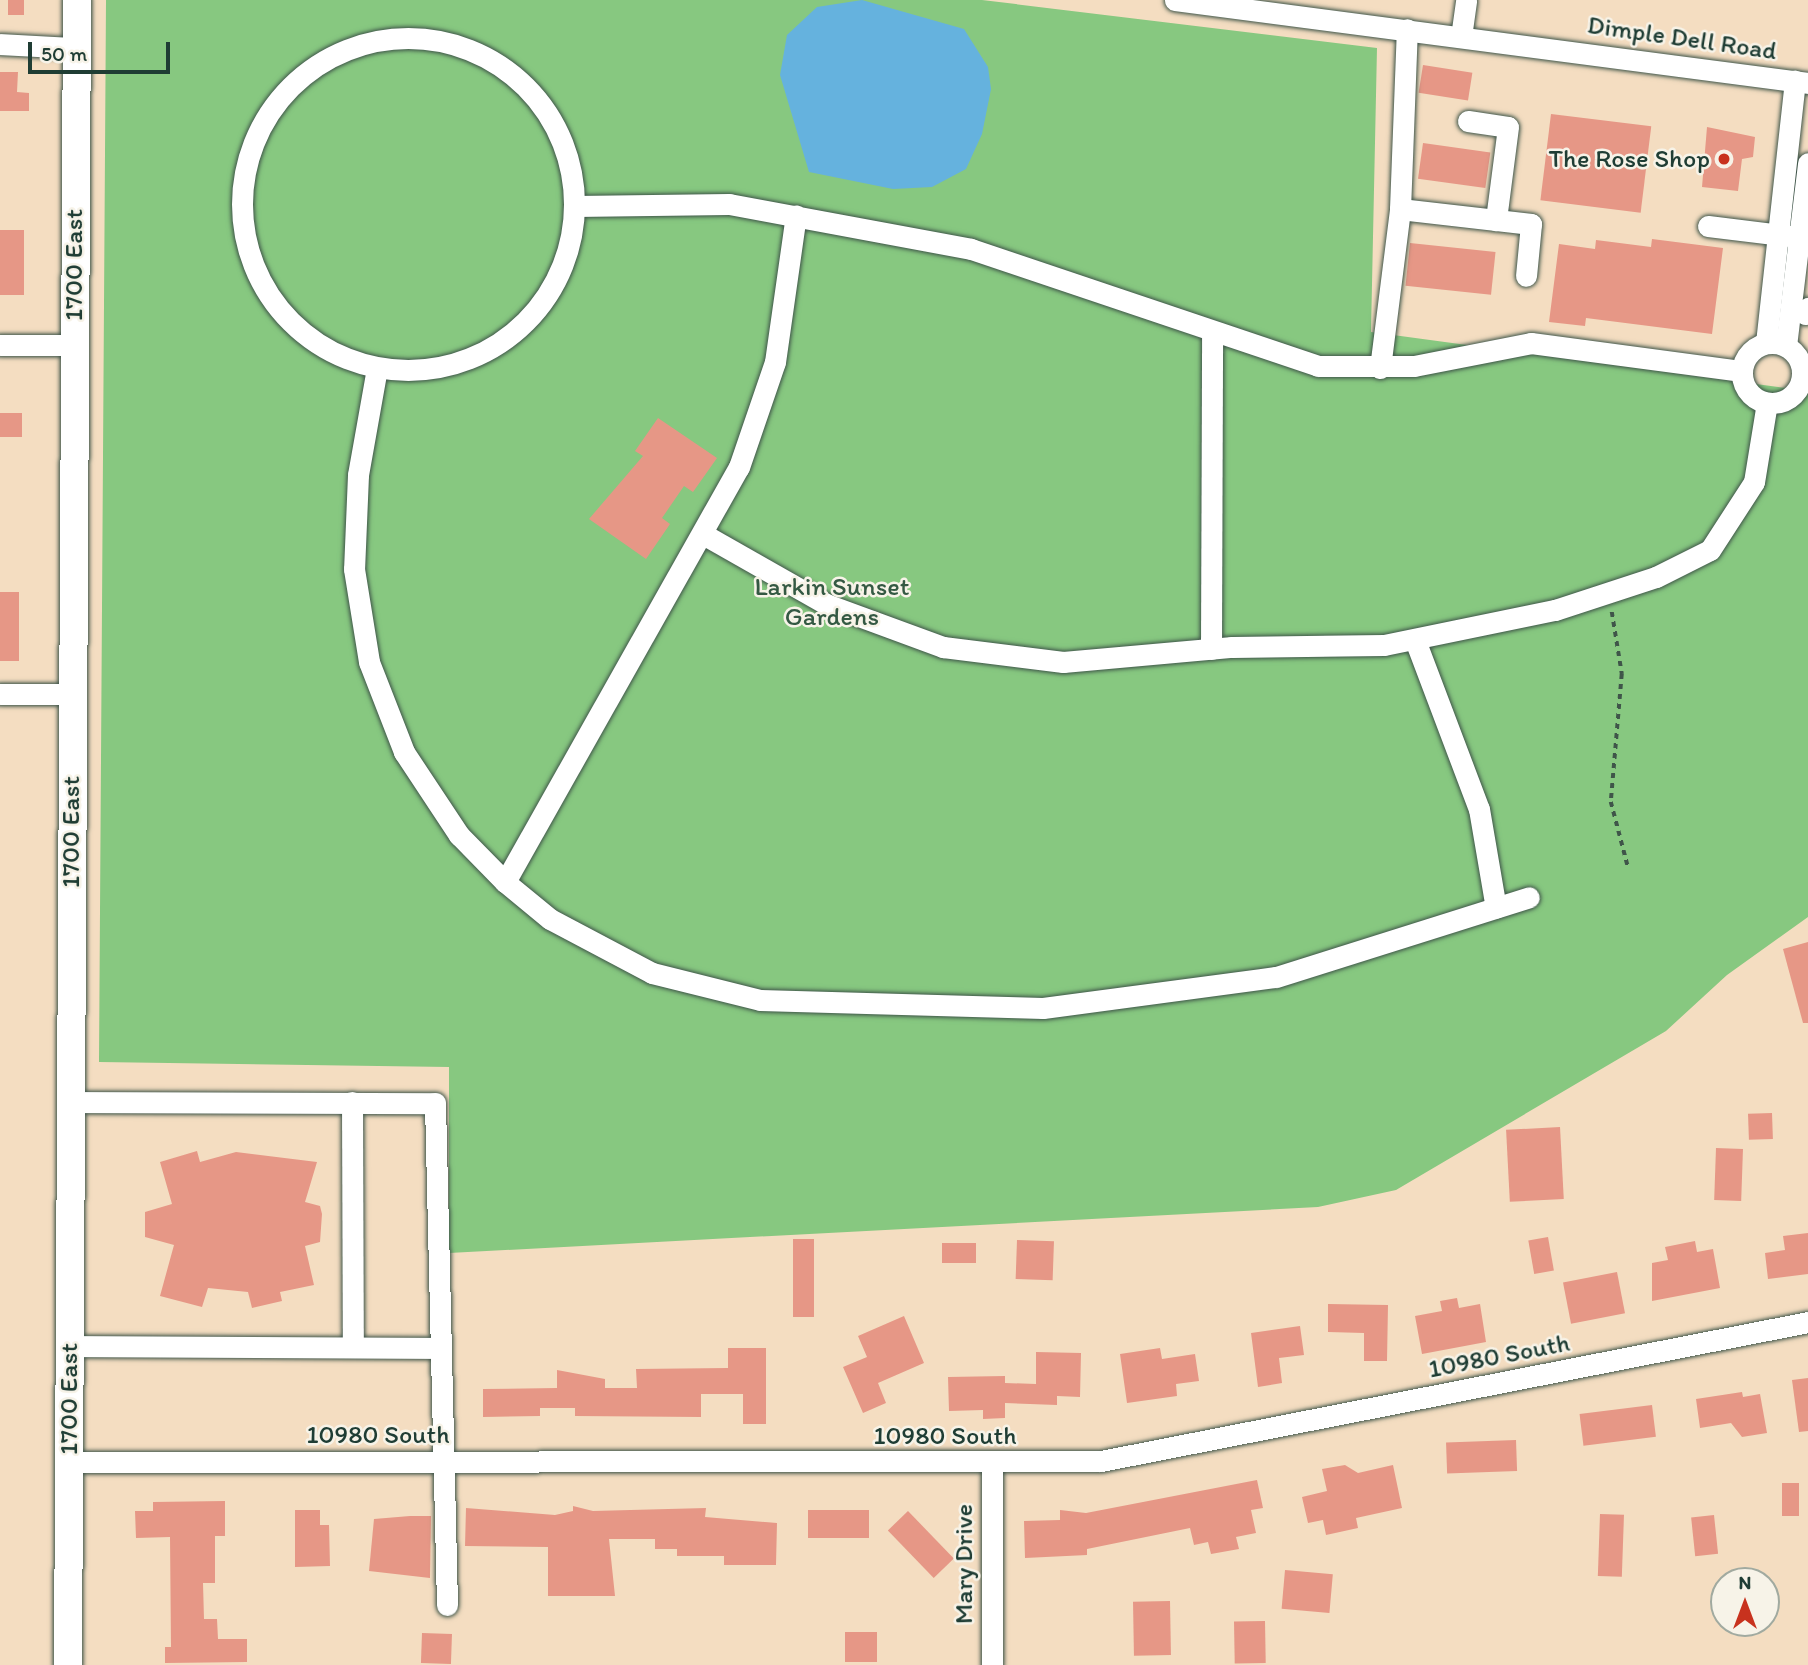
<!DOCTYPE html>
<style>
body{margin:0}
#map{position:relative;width:1808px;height:1665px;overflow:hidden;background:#f4ddc1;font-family:Itim,sans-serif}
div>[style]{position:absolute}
.green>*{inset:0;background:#87c880}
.water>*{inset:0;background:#65b2de}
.building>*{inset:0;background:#e69786;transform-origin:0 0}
.path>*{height:3.5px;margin-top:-1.75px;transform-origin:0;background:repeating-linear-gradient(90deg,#3f5549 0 5px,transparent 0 10px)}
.roads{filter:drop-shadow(0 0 2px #3f5549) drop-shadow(0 0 2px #3f5549)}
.minor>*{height:21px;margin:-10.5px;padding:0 10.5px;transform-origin:10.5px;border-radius:10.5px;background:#fff}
.minor>.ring{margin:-10.5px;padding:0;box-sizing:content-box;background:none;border:21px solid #fff;border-radius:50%}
.major>*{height:28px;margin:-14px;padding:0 14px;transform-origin:14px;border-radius:14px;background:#fff}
.dots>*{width:19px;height:19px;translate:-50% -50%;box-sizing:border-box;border:4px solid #f7f3e8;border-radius:50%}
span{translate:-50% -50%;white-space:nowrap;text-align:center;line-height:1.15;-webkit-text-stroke:5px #f7f3e8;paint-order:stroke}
.street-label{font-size:26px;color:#1f3d34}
.poi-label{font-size:26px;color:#1f3d34}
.right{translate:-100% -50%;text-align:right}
.park-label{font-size:26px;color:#345943}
.north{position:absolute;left:1710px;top:1567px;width:70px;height:70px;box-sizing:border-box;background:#f7f3e8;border:2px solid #a1aaa0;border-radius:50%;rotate:0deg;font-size:19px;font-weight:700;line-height:28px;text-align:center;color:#1f3d34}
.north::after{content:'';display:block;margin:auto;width:24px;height:32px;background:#c8321e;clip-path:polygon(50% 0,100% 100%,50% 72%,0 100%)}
.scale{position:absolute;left:28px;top:42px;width:142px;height:32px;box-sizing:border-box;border:4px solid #1f3d34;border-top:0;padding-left:9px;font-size:21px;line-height:24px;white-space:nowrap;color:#1f3d34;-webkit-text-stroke:5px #f7f3e8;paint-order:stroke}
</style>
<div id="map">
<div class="green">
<i style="clip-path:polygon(106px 0,982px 0,1377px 48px,1371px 332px,1808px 391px,1808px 917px,1727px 975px,1666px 1031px,1396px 1190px,1318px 1207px,449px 1253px,449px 1067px,99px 1062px)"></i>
</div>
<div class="water">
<i style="clip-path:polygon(862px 0,964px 29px,988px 67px,991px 89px,982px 134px,966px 169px,932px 187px,893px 189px,809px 172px,780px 75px,787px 35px,817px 7px)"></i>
</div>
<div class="building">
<i style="left:8px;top:0;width:16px;height:15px"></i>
<i style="left:1423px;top:65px;width:50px;height:28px;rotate:9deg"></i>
<i style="clip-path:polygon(0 72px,18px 72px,17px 92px,29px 93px,29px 111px,0 111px)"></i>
<i style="left:1551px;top:114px;width:101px;height:87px;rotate:7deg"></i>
<i style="clip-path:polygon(1707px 127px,1755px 137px,1753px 157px,1742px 159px,1738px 191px,1702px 187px)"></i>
<i style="left:1423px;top:143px;width:68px;height:36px;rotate:8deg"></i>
<i style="left:0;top:230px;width:24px;height:65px"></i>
<i style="clip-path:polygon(1652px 239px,1723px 248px,1712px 334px,1586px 318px,1585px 326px,1549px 322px,1559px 244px,1595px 249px,1596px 240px,1651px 247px)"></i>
<i style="left:1410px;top:243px;width:86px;height:43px;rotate:6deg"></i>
<i style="left:0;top:413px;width:22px;height:24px"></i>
<i style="clip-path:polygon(658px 418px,717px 458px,693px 492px,684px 486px,662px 518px,670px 524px,646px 559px,589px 519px,643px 456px,635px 451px)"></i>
<i style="left:0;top:592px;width:19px;height:69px"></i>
<i style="clip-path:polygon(1808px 942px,1808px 1023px,1803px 1023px,1783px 949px)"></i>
<i style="left:1772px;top:1113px;width:26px;height:24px;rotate:88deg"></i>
<i style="left:1560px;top:1127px;width:72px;height:54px;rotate:87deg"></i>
<i style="left:1716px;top:1148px;width:27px;height:52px;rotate:2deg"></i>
<i style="clip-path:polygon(197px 1151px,200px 1162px,236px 1152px,317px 1162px,305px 1202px,320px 1206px,322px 1214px,320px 1242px,305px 1246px,314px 1285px,280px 1292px,282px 1301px,252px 1308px,248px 1292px,208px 1288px,202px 1307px,160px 1296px,174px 1245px,145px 1237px,145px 1212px,172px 1204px,160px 1162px)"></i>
<i style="clip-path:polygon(1808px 1233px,1808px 1274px,1768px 1279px,1765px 1253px,1785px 1250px,1783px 1236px)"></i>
<i style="left:1548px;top:1237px;width:34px;height:20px;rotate:80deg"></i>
<i style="left:793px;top:1239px;width:21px;height:78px"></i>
<i style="left:1017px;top:1240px;width:37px;height:39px;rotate:2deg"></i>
<i style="clip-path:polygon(1695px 1241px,1697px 1252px,1713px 1249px,1720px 1288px,1652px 1301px,1652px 1263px,1668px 1260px,1665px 1247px)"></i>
<i style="left:942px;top:1243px;width:34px;height:20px"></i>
<i style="left:1617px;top:1272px;width:42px;height:55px;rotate:79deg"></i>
<i style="clip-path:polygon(1457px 1298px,1459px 1308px,1480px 1304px,1486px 1342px,1422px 1354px,1415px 1316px,1442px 1311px,1440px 1301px)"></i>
<i style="clip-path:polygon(1328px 1304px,1388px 1305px,1387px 1361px,1364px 1361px,1364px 1333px,1328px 1332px)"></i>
<i style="clip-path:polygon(904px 1316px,924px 1363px,878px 1383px,886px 1403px,863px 1413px,843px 1367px,867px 1357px,858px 1336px)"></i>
<i style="clip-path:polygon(1300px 1326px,1304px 1355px,1279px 1358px,1282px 1383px,1258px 1387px,1251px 1333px)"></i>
<i style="clip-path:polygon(728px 1348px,766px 1348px,766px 1424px,743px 1424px,743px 1394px,701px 1394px,701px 1417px,575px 1416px,575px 1408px,540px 1408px,540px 1416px,483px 1417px,483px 1389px,557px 1388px,557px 1370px,605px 1379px,605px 1388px,637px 1388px,636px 1369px,728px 1368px)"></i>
<i style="clip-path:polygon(1160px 1348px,1162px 1359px,1195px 1354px,1199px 1381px,1176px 1384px,1177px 1396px,1127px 1403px,1120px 1354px)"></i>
<i style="clip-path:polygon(1036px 1352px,1081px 1353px,1080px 1397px,1057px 1396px,1057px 1405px,1005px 1403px,1005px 1418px,983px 1419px,983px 1410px,949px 1411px,948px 1377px,1005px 1376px,1005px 1383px,1036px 1384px)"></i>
<i style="clip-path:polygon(1808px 1378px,1808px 1431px,1799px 1432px,1792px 1380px)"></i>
<i style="clip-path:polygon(1742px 1392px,1743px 1397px,1760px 1394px,1767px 1433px,1742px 1437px,1731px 1423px,1700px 1428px,1696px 1399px)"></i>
<i style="left:1652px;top:1405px;width:32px;height:73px;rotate:83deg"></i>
<i style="left:1516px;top:1440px;width:31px;height:70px;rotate:88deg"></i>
<i style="clip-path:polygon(1345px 1465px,1358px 1473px,1393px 1465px,1402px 1508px,1356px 1518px,1358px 1528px,1326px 1535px,1323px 1520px,1308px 1523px,1302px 1497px,1327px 1491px,1322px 1469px)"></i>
<i style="clip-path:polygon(1257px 1480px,1263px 1508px,1251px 1510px,1256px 1533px,1236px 1537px,1239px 1549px,1211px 1554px,1208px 1542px,1194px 1545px,1190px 1528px,1087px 1549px,1087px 1555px,1025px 1558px,1024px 1521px,1060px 1520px,1060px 1510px,1086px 1513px)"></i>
<i style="left:1782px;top:1483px;width:17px;height:33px"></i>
<i style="clip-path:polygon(225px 1501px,225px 1536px,215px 1536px,215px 1583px,203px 1583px,204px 1619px,217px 1619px,218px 1639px,247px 1639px,247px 1662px,165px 1663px,165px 1647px,171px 1647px,170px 1537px,136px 1538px,135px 1511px,153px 1511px,153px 1502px)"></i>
<i style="clip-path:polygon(573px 1506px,593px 1511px,706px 1508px,705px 1517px,777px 1523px,776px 1565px,724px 1565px,724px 1556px,677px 1556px,677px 1549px,655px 1549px,655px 1539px,609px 1539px,615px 1596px,548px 1596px,548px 1547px,465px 1546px,466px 1508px,555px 1515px,573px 1511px)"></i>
<i style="clip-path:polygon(295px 1510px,320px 1510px,320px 1525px,329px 1525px,330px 1566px,295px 1567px)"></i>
<i style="left:869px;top:1510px;width:28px;height:61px;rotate:90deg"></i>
<i style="left:908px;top:1511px;width:66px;height:28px;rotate:46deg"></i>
<i style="left:1600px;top:1514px;width:24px;height:62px;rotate:2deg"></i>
<i style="left:1714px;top:1515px;width:39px;height:23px;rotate:84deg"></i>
<i style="clip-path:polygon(410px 1516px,431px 1516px,430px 1578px,369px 1571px,374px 1519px)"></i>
<i style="left:1285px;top:1570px;width:48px;height:39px;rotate:5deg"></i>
<i style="left:1170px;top:1601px;width:54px;height:37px;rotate:89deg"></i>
<i style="left:1265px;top:1621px;width:42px;height:31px;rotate:89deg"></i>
<i style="left:845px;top:1632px;width:32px;height:30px"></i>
<i style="left:422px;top:1633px;width:30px;height:30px;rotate:2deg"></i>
</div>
<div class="path">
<i style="left:1612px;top:612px;width:63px;rotate:80.8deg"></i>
<i style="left:1622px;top:674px;width:128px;rotate:94.9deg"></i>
<i style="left:1611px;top:802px;width:67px;rotate:75.3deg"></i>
</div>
<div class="roads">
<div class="minor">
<i style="left:1175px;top:0;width:638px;rotate:7.47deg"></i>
<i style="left:1461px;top:37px;width:37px;rotate:-82deg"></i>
<i class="ring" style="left:242px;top:38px;width:311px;height:311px"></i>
<i style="left:0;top:44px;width:75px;rotate:3.1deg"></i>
<i style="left:1468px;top:121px;width:40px;rotate:8.5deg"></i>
<i style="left:1508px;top:127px;width:94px;rotate:97.4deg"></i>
<i style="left:575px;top:206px;width:154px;rotate:-0.7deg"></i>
<i style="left:729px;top:204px;width:246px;rotate:10.5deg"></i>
<i style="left:971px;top:249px;width:366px;rotate:18.6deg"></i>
<i style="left:1318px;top:366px;width:96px"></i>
<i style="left:1414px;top:366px;width:119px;rotate:-11.1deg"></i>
<i style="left:1531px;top:343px;width:213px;rotate:7.6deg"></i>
<i style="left:1400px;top:209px;width:132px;rotate:6.5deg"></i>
<i style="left:1531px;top:224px;width:52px;rotate:95.5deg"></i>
<i style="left:1708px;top:226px;width:83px;rotate:7deg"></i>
<i style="left:1805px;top:314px;width:7px;rotate:-63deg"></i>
<i style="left:1766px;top:343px;width:264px;rotate:-83.7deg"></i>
<i class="ring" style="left:1742px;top:343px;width:39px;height:39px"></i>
<i style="left:0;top:345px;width:74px"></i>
<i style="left:1786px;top:346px;width:184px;rotate:-83.1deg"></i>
<i style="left:377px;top:368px;width:109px;rotate:100.1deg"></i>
<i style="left:358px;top:475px;width:94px;rotate:92.4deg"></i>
<i style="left:354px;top:569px;width:94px;rotate:80.8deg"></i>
<i style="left:369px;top:662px;width:97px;rotate:68.7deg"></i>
<i style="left:404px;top:752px;width:100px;rotate:56.5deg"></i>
<i style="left:459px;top:835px;width:66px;rotate:45.6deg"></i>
<i style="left:505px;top:882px;width:58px;rotate:39.4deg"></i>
<i style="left:550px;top:919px;width:115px;rotate:27.9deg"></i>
<i style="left:652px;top:973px;width:111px;rotate:14deg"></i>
<i style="left:760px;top:1000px;width:283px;rotate:1.6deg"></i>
<i style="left:1043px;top:1008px;width:235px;rotate:-7.6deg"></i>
<i style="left:1276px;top:977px;width:265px;rotate:-17.5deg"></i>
<i style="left:1380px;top:368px;width:160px;rotate:-82.8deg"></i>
<i style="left:1400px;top:209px;width:180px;rotate:-87.8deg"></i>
<i style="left:703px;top:534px;width:142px;rotate:29.6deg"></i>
<i style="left:826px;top:604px;width:125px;rotate:20.2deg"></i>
<i style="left:943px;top:647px;width:121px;rotate:7.1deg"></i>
<i style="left:1063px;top:662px;width:170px;rotate:-5.1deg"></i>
<i style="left:1232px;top:647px;width:152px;rotate:-0.8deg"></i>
<i style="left:1384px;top:645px;width:175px;rotate:-11.6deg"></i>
<i style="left:1555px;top:610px;width:106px;rotate:-18.1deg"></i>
<i style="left:1656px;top:577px;width:60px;rotate:-26.6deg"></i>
<i style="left:1710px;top:550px;width:81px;rotate:-57.1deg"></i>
<i style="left:1754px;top:482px;width:80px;rotate:-80.7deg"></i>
<i style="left:1415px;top:640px;width:181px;rotate:69.3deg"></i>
<i style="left:1479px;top:809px;width:100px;rotate:80.3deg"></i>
<i style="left:1211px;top:649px;width:316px;rotate:-89.8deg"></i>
<i style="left:0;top:694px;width:71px"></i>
<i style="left:505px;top:882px;width:476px;rotate:-60.6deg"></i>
<i style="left:739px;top:467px;width:111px;rotate:-71.1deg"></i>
<i style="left:775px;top:362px;width:148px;rotate:-81.9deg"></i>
<i style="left:69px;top:1102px;width:366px;rotate:0.2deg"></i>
<i style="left:435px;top:1103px;width:502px;rotate:88.63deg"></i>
<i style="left:352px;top:1102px;width:245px;rotate:89.8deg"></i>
<i style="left:69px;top:1346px;width:369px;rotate:0.3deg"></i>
<i style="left:68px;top:1462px;width:1033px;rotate:-0.06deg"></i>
<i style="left:1101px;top:1461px;width:721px;rotate:-11.12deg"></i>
<i style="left:992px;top:1665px;width:201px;rotate:-90deg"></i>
</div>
<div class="major">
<i style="left:68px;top:1665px;width:1665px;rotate:-89.69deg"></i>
</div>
</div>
<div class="dots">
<i style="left:1724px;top:159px;background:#c8321e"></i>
</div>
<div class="street-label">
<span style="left:1682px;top:38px;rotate:8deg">Dimple Dell Road</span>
<span style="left:74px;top:265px;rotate:-90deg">1700 East</span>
<span style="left:71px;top:832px;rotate:-90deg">1700 East</span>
<span style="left:1499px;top:1356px;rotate:-11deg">10980 South</span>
<span style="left:69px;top:1399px;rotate:-90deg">1700 East</span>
<span style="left:378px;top:1435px">10980 South</span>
<span style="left:945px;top:1436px">10980 South</span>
<span style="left:964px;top:1564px;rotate:-90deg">Mary Drive</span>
</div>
<div class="poi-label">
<span class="right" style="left:1710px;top:159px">The Rose Shop</span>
</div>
<div class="park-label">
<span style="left:832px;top:602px">Larkin Sunset<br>Gardens</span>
</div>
<div class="north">N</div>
<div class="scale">50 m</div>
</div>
